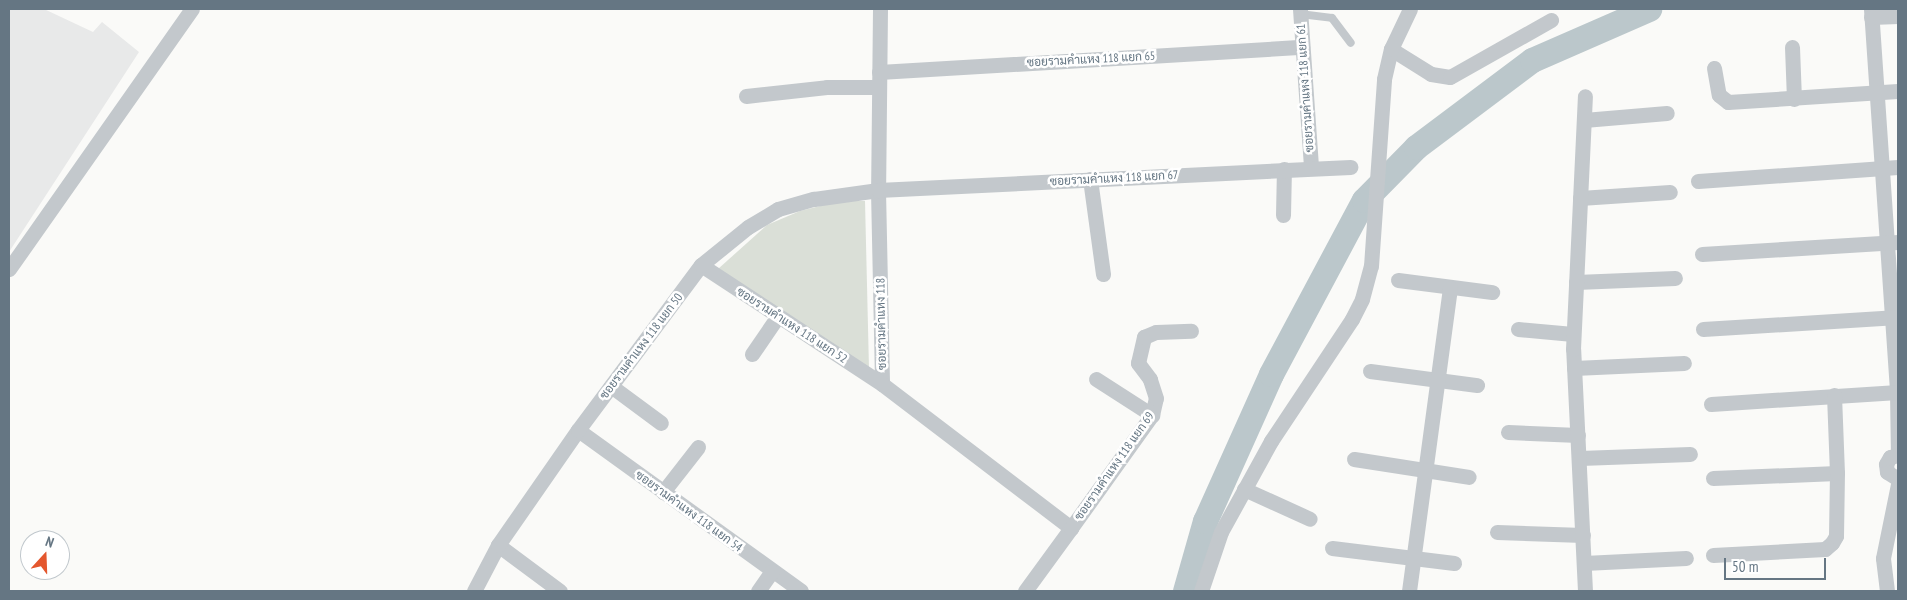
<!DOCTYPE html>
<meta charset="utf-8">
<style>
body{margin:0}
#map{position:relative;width:1907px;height:600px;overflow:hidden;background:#fafaf8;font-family:"PT Sans Narrow",Sarabun,sans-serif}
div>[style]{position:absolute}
.built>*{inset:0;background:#e8e9e9}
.green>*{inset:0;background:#dadfd7}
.river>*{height:25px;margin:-12.5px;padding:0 12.5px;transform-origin:12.5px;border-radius:12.5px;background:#bbc7cb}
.lane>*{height:8px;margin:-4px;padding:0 4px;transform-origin:4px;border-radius:4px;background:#c3c8cc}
.street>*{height:15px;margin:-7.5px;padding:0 7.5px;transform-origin:7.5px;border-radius:7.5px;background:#c3c8cc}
span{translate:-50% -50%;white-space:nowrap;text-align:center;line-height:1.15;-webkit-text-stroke:5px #fff;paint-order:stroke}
.street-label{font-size:12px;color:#657683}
.frame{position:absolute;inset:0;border:10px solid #657683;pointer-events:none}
.north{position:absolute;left:20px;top:530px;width:50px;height:50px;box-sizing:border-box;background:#fff;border:1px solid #c1c8cd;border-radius:50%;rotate:20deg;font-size:14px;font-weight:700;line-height:20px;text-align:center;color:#657683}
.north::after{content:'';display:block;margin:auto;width:18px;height:22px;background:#e4572e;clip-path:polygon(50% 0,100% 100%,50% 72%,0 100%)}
.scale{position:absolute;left:1724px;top:558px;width:102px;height:22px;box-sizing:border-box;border:2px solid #657683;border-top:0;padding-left:6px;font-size:15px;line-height:18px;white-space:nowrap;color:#657683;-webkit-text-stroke:4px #fff;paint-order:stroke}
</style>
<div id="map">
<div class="built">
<i style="clip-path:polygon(9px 9px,44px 9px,93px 32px,102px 22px,139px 52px,9px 252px)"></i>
</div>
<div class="green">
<i style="clip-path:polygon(840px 201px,865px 201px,869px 369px,718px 269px,767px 225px,800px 211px)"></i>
</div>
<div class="river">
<i style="left:1185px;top:591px;width:73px;rotate:-74.1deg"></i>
<i style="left:1205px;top:521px;width:161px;rotate:-65.8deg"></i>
<i style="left:1271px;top:374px;width:197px;rotate:-61.9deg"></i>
<i style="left:1364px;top:200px;width:74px;rotate:-45.5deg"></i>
<i style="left:1416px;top:147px;width:145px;rotate:-36.9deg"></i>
<i style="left:1532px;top:60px;width:128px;rotate:-23.6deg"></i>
</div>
<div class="lane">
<i style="left:1300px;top:14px;width:32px;rotate:7deg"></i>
<i style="left:1332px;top:18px;width:31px;rotate:53deg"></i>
</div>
<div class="street">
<i style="left:880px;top:9px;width:181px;rotate:90.6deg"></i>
<i style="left:878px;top:190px;width:194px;rotate:88.8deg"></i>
<i style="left:882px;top:384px;width:238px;rotate:37.3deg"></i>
<i style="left:1071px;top:528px;width:78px;rotate:126.1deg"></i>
<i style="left:1300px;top:9px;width:158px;rotate:86deg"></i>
<i style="left:1871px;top:9px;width:384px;rotate:86.1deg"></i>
<i style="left:1897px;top:392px;width:63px;rotate:89.1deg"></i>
<i style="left:1871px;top:17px;width:27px;rotate:-2deg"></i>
<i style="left:1792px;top:47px;width:52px;rotate:87.8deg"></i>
<i style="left:1391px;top:49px;width:47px;rotate:32deg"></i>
<i style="left:1431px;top:74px;width:19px;rotate:9deg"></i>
<i style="left:1450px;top:77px;width:116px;rotate:-29.4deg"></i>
<i style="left:1714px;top:68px;width:27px;rotate:80deg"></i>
<i style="left:1719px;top:95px;width:11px;rotate:38deg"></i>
<i style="left:1728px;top:102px;width:170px;rotate:-3.7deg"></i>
<i style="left:879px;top:72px;width:424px;rotate:-3.4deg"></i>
<i style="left:746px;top:96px;width:81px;rotate:-6.3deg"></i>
<i style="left:827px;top:87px;width:52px"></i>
<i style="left:1584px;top:120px;width:83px;rotate:-4.8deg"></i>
<i style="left:1090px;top:179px;width:96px;rotate:82.2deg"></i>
<i style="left:1698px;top:181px;width:200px;rotate:-4deg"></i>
<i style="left:1580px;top:198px;width:90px;rotate:-3.8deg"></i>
<i style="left:1283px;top:215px;width:46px;rotate:-88.8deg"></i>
<i style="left:1702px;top:254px;width:196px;rotate:-3.5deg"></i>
<i style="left:701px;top:265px;width:217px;rotate:33.3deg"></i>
<i style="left:9px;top:269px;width:318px;rotate:-54.9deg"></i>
<i style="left:1398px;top:280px;width:95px;rotate:7.3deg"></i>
<i style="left:1576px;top:282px;width:99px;rotate:-2.3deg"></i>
<i style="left:1518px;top:329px;width:55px;rotate:5.2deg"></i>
<i style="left:1703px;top:329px;width:195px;rotate:-3.5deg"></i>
<i style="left:752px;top:354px;width:46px;rotate:-55.6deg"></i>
<i style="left:1574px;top:368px;width:110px;rotate:-2.6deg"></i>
<i style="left:1370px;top:371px;width:108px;rotate:7.5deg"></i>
<i style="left:1096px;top:379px;width:67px;rotate:32.7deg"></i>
<i style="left:611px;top:386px;width:62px;rotate:36.5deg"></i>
<i style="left:1711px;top:404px;width:187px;rotate:-3.7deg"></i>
<i style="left:578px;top:430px;width:275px;rotate:35.8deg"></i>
<i style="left:1508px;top:432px;width:70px;rotate:2.5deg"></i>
<i style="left:1898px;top:455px;width:8px;rotate:166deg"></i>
<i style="left:1890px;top:457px;width:8px;rotate:120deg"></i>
<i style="left:1886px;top:464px;width:8px;rotate:83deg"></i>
<i style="left:1887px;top:472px;width:13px;rotate:32deg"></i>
<i style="left:1580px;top:458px;width:110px;rotate:-2.1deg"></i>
<i style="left:1354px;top:459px;width:116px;rotate:8.9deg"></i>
<i style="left:1713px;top:478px;width:124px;rotate:-2.3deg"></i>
<i style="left:1244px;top:489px;width:72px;rotate:24.4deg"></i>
<i style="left:663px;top:492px;width:57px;rotate:-52.1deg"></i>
<i style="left:1071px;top:528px;width:139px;rotate:-54.4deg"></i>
<i style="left:1152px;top:415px;width:17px;rotate:-77deg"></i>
<i style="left:1156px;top:398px;width:20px;rotate:-108deg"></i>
<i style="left:1150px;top:379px;width:20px;rotate:-127deg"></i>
<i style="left:1138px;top:363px;width:27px;rotate:-77deg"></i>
<i style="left:1144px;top:337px;width:13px;rotate:-23deg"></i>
<i style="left:1156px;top:332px;width:35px;rotate:-2deg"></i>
<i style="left:1497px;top:532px;width:86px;rotate:2deg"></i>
<i style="left:498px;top:545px;width:77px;rotate:36.6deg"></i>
<i style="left:1332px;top:548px;width:123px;rotate:7deg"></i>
<i style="left:1713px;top:555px;width:112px;rotate:-3.1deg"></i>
<i style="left:1825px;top:549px;width:9px;rotate:-41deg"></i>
<i style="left:1832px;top:543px;width:8px;rotate:-60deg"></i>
<i style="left:1836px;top:536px;width:63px;rotate:-89.1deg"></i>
<i style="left:1837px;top:473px;width:78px;rotate:-92.2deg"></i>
<i style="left:1584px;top:563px;width:102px;rotate:-2.8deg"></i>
<i style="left:474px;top:591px;width:52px;rotate:-62.4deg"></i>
<i style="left:498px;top:545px;width:140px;rotate:-55.2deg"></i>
<i style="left:578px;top:430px;width:206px;rotate:-53.3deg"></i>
<i style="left:701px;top:265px;width:60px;rotate:-39deg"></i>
<i style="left:748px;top:227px;width:35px;rotate:-31deg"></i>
<i style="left:778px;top:209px;width:37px;rotate:-16deg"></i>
<i style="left:814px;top:199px;width:65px;rotate:-8deg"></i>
<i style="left:878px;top:190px;width:473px;rotate:-2.8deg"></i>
<i style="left:758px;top:591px;width:24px;rotate:-55deg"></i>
<i style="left:1201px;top:591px;width:62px;rotate:-71.3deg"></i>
<i style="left:1221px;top:532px;width:104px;rotate:-61.2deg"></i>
<i style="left:1271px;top:441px;width:146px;rotate:-56.4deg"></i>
<i style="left:1352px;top:319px;width:22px;rotate:-63deg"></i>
<i style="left:1362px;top:299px;width:34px;rotate:-75deg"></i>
<i style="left:1371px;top:266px;width:187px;rotate:-86deg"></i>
<i style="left:1384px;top:79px;width:31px;rotate:-77deg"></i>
<i style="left:1391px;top:49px;width:44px;rotate:-64.6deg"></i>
<i style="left:1409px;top:591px;width:306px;rotate:-82.3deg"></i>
<i style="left:1585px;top:591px;width:242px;rotate:-92.8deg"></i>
<i style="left:1573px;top:349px;width:253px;rotate:-87.3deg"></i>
<i style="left:1887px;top:591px;width:33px;rotate:-97deg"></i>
<i style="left:1883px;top:558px;width:76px;rotate:-78.5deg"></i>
</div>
<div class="street-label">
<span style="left:1091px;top:59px;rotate:-3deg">ซอยรามคำแหง 118 แยก 65</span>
<span style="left:1305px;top:88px;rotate:-94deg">ซอยรามคำแหง 118 แยก 61</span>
<span style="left:1114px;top:178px;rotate:-3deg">ซอยรามคำแหง 118 แยก 67</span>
<span style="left:881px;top:324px;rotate:-91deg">ซอยรามคำแหง 118</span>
<span style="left:792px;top:325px;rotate:33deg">ซอยรามคำแหง 118 แยก 52</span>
<span style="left:641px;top:346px;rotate:-53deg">ซอยรามคำแหง 118 แยก 50</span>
<span style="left:1114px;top:466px;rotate:-55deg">ซอยรามคำแหง 118 แยก 69</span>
<span style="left:689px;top:511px;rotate:36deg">ซอยรามคำแหง 118 แยก 54</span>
</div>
<div class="frame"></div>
<div class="north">N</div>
<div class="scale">50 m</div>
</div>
